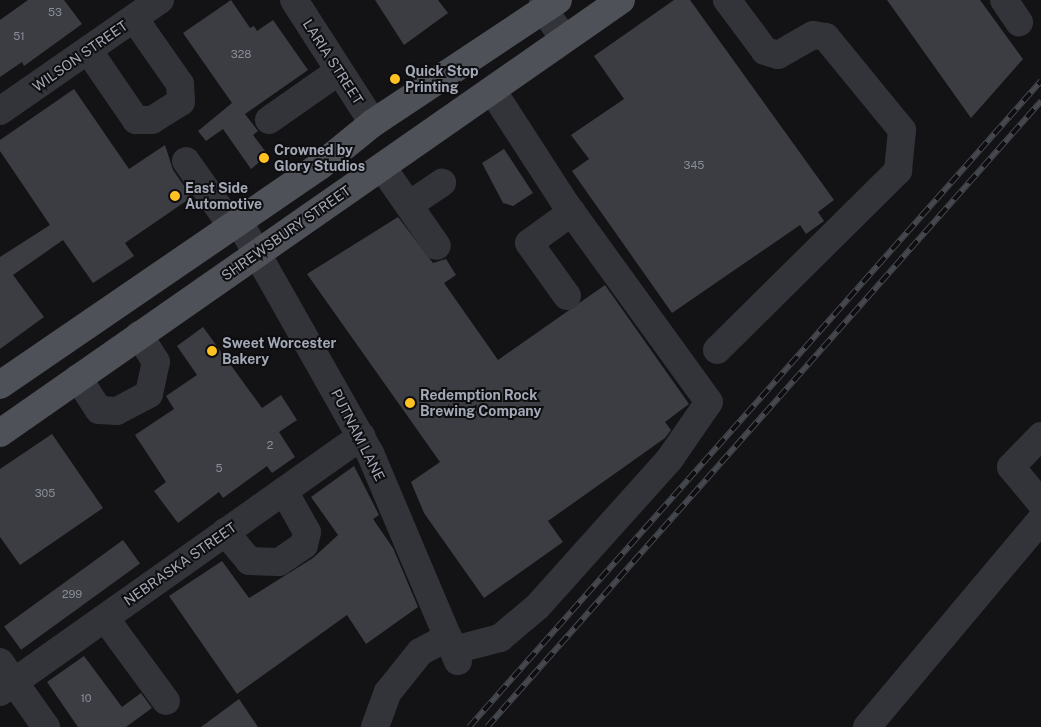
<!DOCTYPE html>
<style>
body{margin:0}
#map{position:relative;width:1041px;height:727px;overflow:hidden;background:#131315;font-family:"Public Sans",sans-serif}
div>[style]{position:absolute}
.building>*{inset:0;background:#3c3d42;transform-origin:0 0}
.minor>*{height:28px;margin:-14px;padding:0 14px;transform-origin:14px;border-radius:14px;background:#33343a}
.major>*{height:28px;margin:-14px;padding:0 14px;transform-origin:14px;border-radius:14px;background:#4f5159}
.rail>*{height:5.5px;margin-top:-2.75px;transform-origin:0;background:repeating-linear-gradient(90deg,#0e0e10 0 11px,#46484f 0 22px);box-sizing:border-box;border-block:1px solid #46484f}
.dots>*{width:14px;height:14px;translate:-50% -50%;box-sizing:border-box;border:2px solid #0e0e10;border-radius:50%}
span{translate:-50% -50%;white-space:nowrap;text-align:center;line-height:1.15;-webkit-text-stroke:4px #0e0e10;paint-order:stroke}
.number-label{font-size:11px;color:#898d99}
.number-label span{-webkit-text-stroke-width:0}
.street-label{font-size:14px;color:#a3a8b6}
.poi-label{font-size:14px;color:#a3a8b6;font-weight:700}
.left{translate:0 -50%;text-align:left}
</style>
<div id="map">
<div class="building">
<i style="clip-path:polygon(28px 0,64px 0,82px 24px,24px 66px,22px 62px,0 77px,0 20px)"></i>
<i style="clip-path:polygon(231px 0,250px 28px,254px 26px,257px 31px,273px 20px,308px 70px,245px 114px,258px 131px,253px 135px,268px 155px,251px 169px,223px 129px,206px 141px,198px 131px,232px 103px,183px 33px)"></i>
<i style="clip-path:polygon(375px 0,438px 0,448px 13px,404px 45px)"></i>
<i style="clip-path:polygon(674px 0,690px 0,834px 200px,818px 212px,824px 221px,806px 234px,800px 225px,672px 313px,572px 171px,589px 159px,571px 135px,624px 99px,594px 56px)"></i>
<i style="clip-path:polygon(887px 0,980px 0,1023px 59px,971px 118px)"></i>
<i style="clip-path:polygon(74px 89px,129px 169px,165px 145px,173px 170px,192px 197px,125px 243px,134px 256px,93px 283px,63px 240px,13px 275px,44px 317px,0 349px,0 257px,50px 225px,0 151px,0 140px)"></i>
<i style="clip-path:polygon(504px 149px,533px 193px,513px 206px,503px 203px,482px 163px)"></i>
<i style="clip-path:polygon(398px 217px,433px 263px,446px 259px,456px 275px,444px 283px,498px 360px,605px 285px,689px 404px,665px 422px,671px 430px,665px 438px,548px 521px,563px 542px,484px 598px,424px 513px,411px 482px,440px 462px,307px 274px)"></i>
<i style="clip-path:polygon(203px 327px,262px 408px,281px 395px,297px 420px,279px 432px,295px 457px,272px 473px,267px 466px,223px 498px,219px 492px,178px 523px,154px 491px,166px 482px,135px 435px,174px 409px,166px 396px,197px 375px,177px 346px)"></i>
<i style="clip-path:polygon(52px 434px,103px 508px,20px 565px,0 537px,0 469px)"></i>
<i style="clip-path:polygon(354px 466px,379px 515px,373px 519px,393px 548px,418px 607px,366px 644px,347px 615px,237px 694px,169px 596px,222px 561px,249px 598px,313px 558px,338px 535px,311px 497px)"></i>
<i style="left:123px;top:540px;width:29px;height:147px;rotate:54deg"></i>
<i style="clip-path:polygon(84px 656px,122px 707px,141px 693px,152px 708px,126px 727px,78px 727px,47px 682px)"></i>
<i style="clip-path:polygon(239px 699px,258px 727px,201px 727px)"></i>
</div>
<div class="minor">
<i style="left:294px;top:0;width:146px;rotate:57.3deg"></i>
<i style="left:543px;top:0;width:10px;rotate:84deg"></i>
<i style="left:544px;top:10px;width:35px;rotate:55deg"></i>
<i style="left:1004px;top:0;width:27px;rotate:56deg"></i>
<i style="left:88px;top:50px;width:85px;rotate:55.6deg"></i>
<i style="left:136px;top:120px;width:16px"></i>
<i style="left:152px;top:120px;width:34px;rotate:-32deg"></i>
<i style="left:181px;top:102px;width:18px;rotate:-93deg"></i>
<i style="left:180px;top:84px;width:80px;rotate:-124.9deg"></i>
<i style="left:0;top:111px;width:195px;rotate:-34.8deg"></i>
<i style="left:269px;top:120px;width:85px;rotate:-35deg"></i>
<i style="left:186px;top:161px;width:78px;rotate:54.9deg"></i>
<i style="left:382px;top:167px;width:96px;rotate:55.2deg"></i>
<i style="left:409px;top:205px;width:40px;rotate:-34deg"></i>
<i style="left:238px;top:220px;width:268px;rotate:60.5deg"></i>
<i style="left:370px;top:453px;width:226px;rotate:67.1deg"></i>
<i style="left:567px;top:296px;width:65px;rotate:-125.6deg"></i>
<i style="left:529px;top:243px;width:53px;rotate:-35.8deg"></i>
<i style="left:717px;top:350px;width:255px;rotate:-44.7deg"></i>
<i style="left:898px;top:171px;width:41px;rotate:-84.4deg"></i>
<i style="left:902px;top:130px;width:120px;rotate:-129.3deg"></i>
<i style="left:826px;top:37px;width:13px;rotate:-171deg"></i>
<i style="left:813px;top:35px;width:40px;rotate:150.3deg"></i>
<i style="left:778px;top:55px;width:14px;rotate:-163deg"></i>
<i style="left:765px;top:51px;width:64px;rotate:-126.7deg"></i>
<i style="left:78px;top:378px;width:38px;rotate:57deg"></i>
<i style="left:99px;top:410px;width:18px;rotate:3deg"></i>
<i style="left:117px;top:411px;width:36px;rotate:-28deg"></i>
<i style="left:149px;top:394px;width:33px;rotate:-78deg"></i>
<i style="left:156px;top:362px;width:32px;rotate:-122deg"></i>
<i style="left:1041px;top:436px;width:43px;rotate:134.1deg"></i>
<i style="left:1011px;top:467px;width:47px;rotate:50.2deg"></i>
<i style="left:225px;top:532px;width:38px;rotate:50deg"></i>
<i style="left:249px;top:561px;width:30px;rotate:2deg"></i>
<i style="left:279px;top:562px;width:30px;rotate:-34deg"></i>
<i style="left:304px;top:545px;width:13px;rotate:-77deg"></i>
<i style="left:307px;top:532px;width:47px;rotate:-119.3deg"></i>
<i style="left:105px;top:618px;width:103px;rotate:53.7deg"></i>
<i style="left:454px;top:650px;width:48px;rotate:-14.6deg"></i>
<i style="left:500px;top:638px;width:48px;rotate:-40deg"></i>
<i style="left:537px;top:607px;width:198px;rotate:-48.1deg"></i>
<i style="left:669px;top:460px;width:70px;rotate:-55.4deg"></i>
<i style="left:709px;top:402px;width:242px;rotate:-125.9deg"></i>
<i style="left:567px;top:206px;width:138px;rotate:-122.9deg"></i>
<i style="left:0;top:662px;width:80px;rotate:54.7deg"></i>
<i style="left:0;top:692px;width:443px;rotate:-35.3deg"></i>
<i style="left:375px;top:727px;width:37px;rotate:-70deg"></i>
<i style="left:388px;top:692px;width:51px;rotate:-51.3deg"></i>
<i style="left:420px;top:652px;width:32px;rotate:-28deg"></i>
<i style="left:867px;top:727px;width:270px;rotate:-50deg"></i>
</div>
<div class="major">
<i style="left:0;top:385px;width:388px;rotate:-34.4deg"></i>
<i style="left:320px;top:166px;width:68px;rotate:-39.1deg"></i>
<i style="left:373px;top:123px;width:222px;rotate:-33.6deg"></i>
<i style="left:0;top:433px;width:757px;rotate:-34.89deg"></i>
</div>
<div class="rail">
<i style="left:469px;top:727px;width:863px;rotate:-48.48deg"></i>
<i style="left:487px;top:727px;width:836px;rotate:-48.49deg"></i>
</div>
<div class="dots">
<i style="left:395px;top:79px;background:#ffc220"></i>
<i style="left:264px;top:158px;background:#ffc220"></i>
<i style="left:175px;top:196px;background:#ffc220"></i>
<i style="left:212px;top:351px;background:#ffc220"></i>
<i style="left:410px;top:403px;background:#ffc220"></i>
</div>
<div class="number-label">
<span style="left:55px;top:12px">53</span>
<span style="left:19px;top:36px">51</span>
<span style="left:241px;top:54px">328</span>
<span style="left:694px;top:165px">345</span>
<span style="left:270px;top:445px">2</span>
<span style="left:219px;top:468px">5</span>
<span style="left:45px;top:493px">305</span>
<span style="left:72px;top:594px">299</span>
<span style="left:86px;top:698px">10</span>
</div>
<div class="street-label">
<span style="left:80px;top:56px;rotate:-35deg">WILSON STREET</span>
<span style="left:333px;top:62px;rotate:57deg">LARIA STREET</span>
<span style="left:286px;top:233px;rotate:-35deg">SHREWSBURY STREET</span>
<span style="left:358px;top:435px;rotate:63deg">PUTNAM LANE</span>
<span style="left:180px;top:564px;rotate:-35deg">NEBRASKA STREET</span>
</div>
<div class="poi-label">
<span class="left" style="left:405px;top:79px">Quick Stop<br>Printing</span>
<span class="left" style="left:274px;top:158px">Crowned by<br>Glory Studios</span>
<span class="left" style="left:185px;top:196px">East Side<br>Automotive</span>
<span class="left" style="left:222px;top:351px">Sweet Worcester<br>Bakery</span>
<span class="left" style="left:420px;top:403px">Redemption Rock<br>Brewing Company</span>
</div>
</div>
